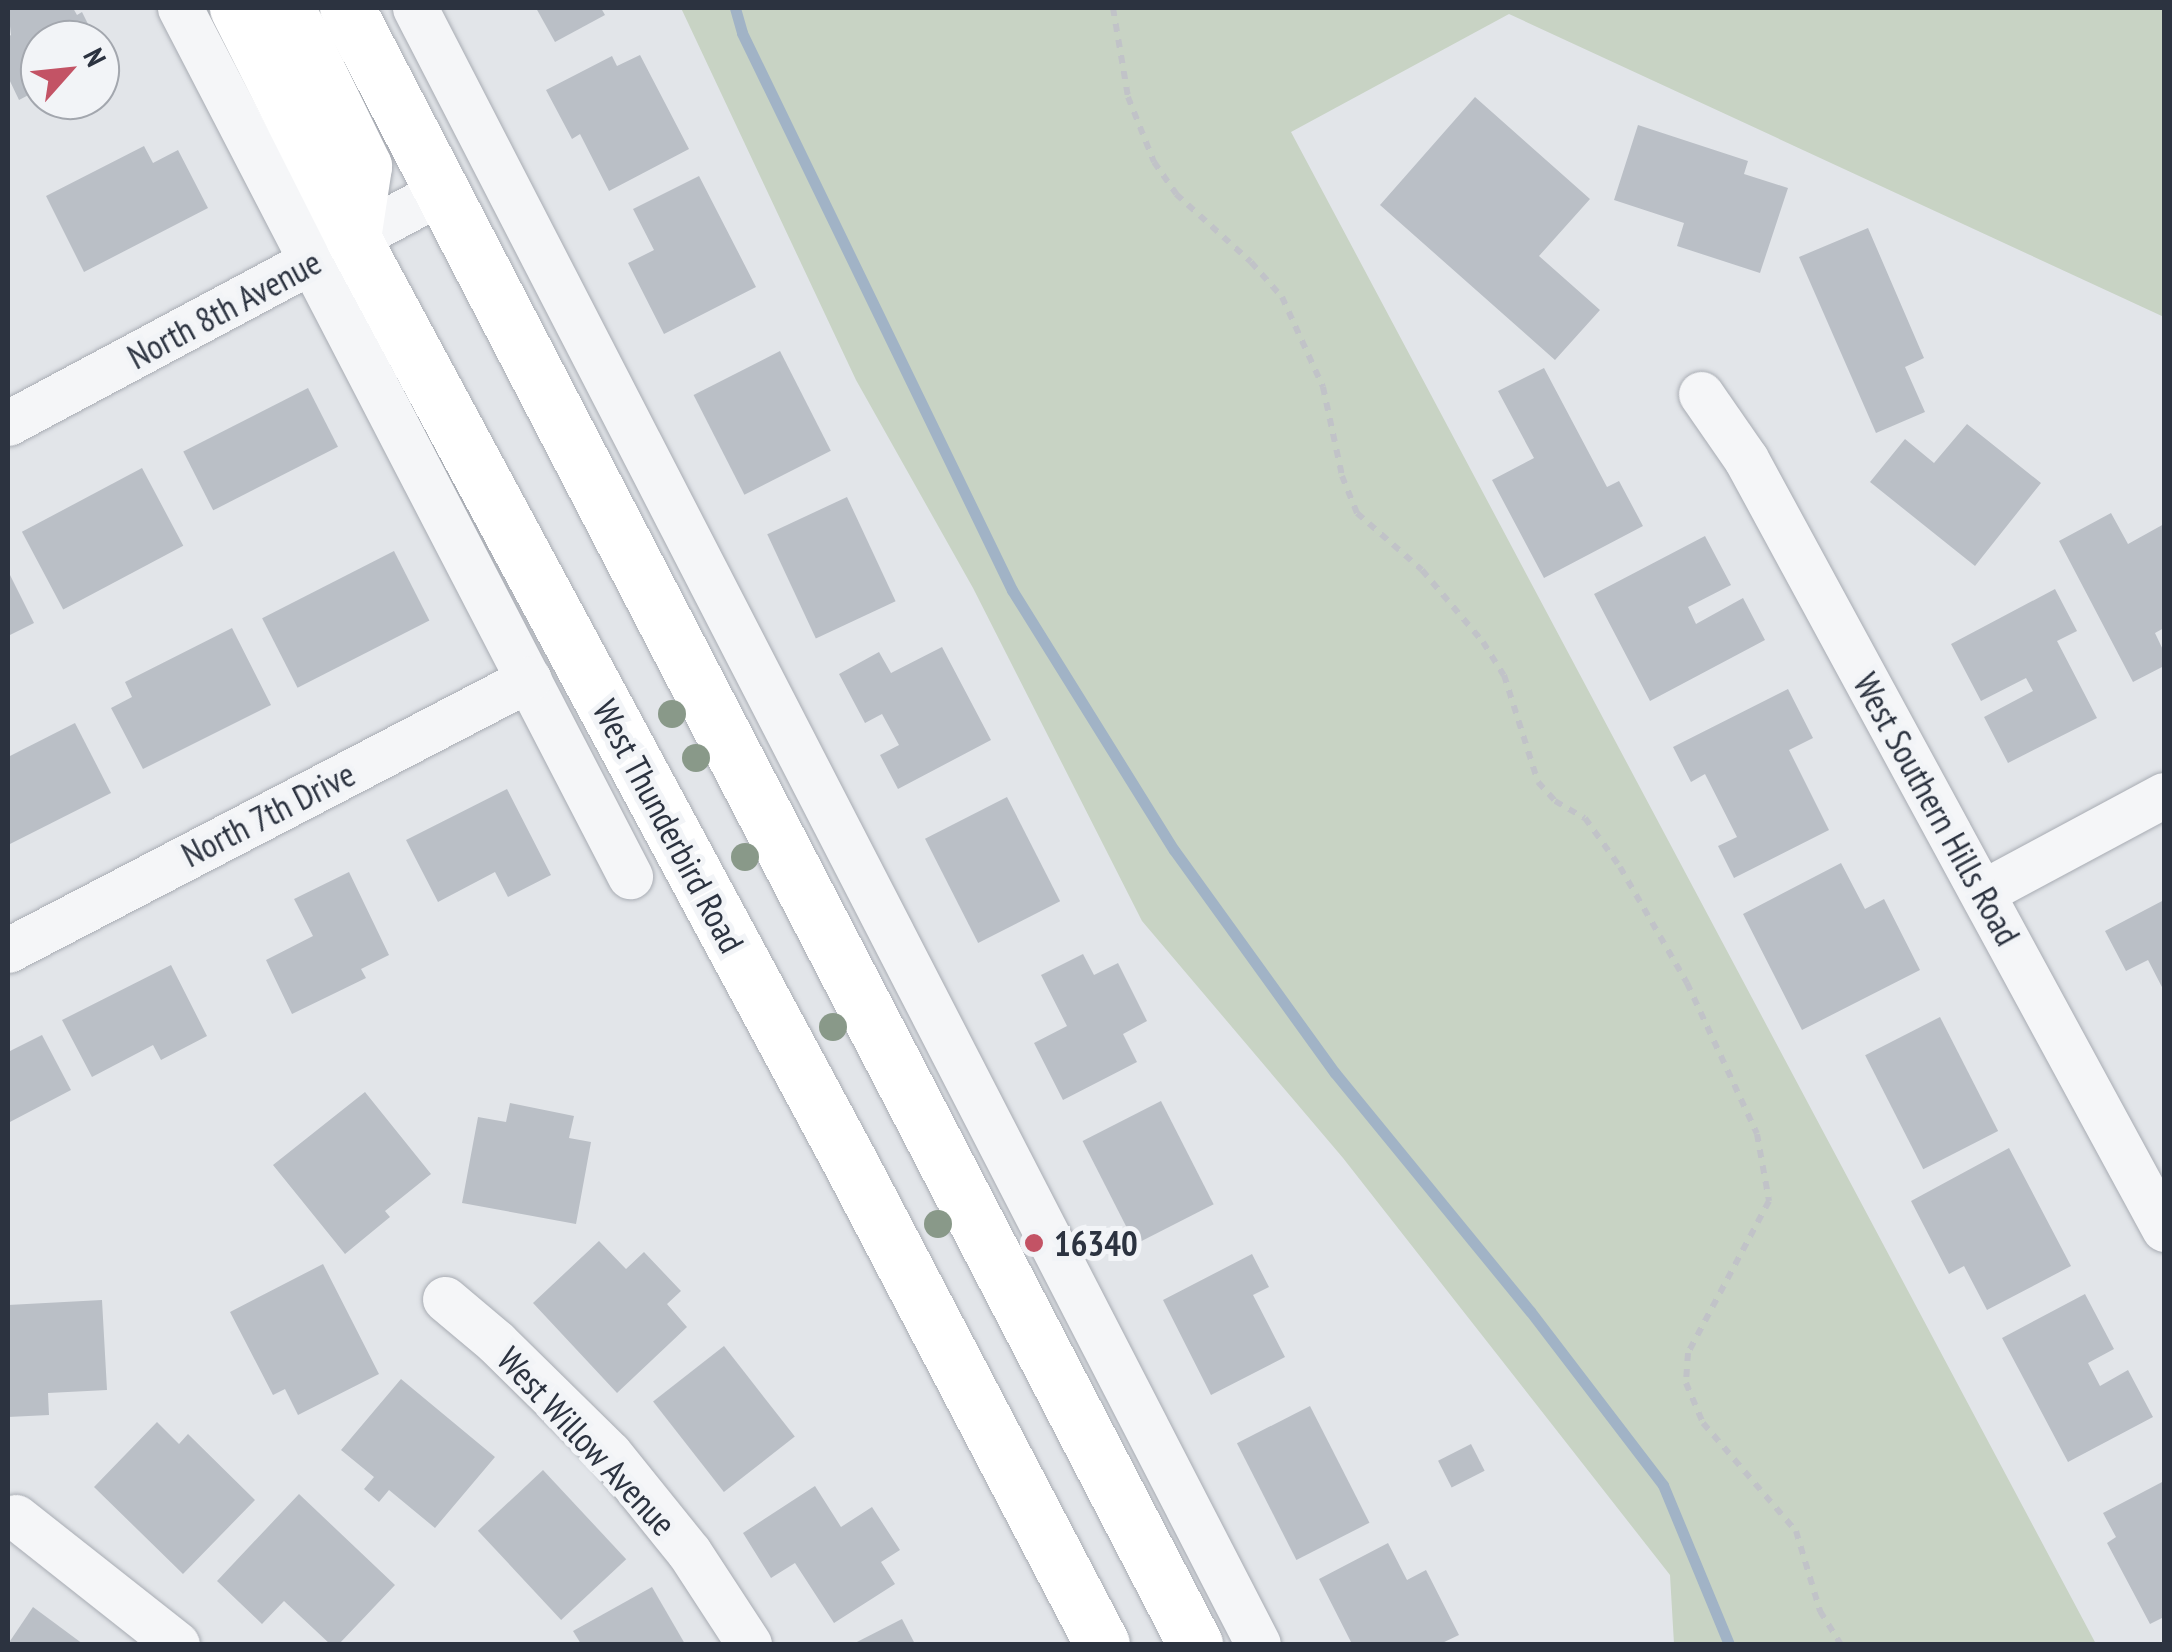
<!DOCTYPE html>
<style>
body{margin:0}
#map{position:relative;width:2172px;height:1652px;overflow:hidden;background:#e2e5e9;font-family:"PT Sans Narrow",sans-serif}
div>[style]{position:absolute}
.green>*{inset:0;background:#c8d3c4}
.stream>*{height:11px;margin:-5.5px;padding:0 5.5px;transform-origin:5.5px;border-radius:5.5px;background:#a1b3c6}
.building>*{inset:0;background:#babfc6;transform-origin:0 0}
.path>*{height:6px;margin-top:-3px;transform-origin:0;background:repeating-linear-gradient(90deg,#c1c3c8 0 8px,transparent 0 16px)}
.roads{filter:drop-shadow(0 0 2px #a8acb3) drop-shadow(0 0 2px #a8acb3)}
.minor>*{height:45px;margin:-22.5px;padding:0 22.5px;transform-origin:22.5px;border-radius:22.5px;background:#f5f6f8}
.secondary>*{height:55px;margin:-27.5px;padding:0 27.5px;transform-origin:27.5px;border-radius:27.5px;background:#fff}
.trees>*{width:28px;height:28px;margin:-14px;border-radius:50%;background:#899989}
.dots>*{width:28px;height:28px;translate:-50% -50%;box-sizing:border-box;border:5px solid #f2f4f7;border-radius:50%}
span{translate:-50% -50%;white-space:nowrap;text-align:center;line-height:1.15;-webkit-text-stroke:10px #f2f4f7;paint-order:stroke}
.street-label{font-size:35px;color:#2c3340}
.poi-label{font-size:35px;color:#2c3340;font-weight:700}
.left{translate:0 -50%;text-align:left}
.frame{position:absolute;inset:0;border:10px solid #2c3340;pointer-events:none}
.north{position:absolute;left:20px;top:20px;width:100px;height:100px;box-sizing:border-box;background:#f2f4f7;border:2px solid #a3a7ae;border-radius:50%;rotate:63deg;font-size:28px;font-weight:700;line-height:40px;text-align:center;color:#2c3340}
.north::after{content:'';display:block;margin:auto;width:35px;height:45px;background:#c35365;clip-path:polygon(50% 0,100% 100%,50% 72%,0 100%)}
</style>
<div id="map">
<div class="green">
<i style="clip-path:polygon(681px 8px,2164px 8px,2164px 317px,1509px 14px,1291px 132px,2096px 1644px,1674px 1644px,1670px 1575px,1343px 1158px,1142px 921px,973px 588px,856px 380px)"></i>
</div>
<div class="stream">
<i style="left:735px;top:8px;width:26px;rotate:74deg"></i>
<i style="left:742px;top:33px;width:619px;rotate:64.14deg"></i>
<i style="left:1012px;top:590px;width:306px;rotate:58.1deg"></i>
<i style="left:1174px;top:850px;width:275px;rotate:54.2deg"></i>
<i style="left:1335px;top:1073px;width:308px;rotate:50.7deg"></i>
<i style="left:1530px;top:1311px;width:219px;rotate:52.6deg"></i>
<i style="left:1663px;top:1485px;width:172px;rotate:67.5deg"></i>
</div>
<div class="building">
<i style="clip-path:polygon(8px 8px,73px 8px,77px 15px,82px 12px,96px 40px,40px 40px,40px 89px,19px 100px,8px 77px,8px 37px,11px 35px)"></i>
<i style="clip-path:polygon(536px 8px,601px 8px,605px 15px,555px 42px)"></i>
<i style="clip-path:polygon(640px 55px,689px 149px,609px 191px,580px 134px,572px 139px,546px 90px,612px 56px,617px 66px)"></i>
<i style="clip-path:polygon(1475px 97px,1590px 199px,1539px 256px,1600px 310px,1555px 360px,1380px 205px)"></i>
<i style="clip-path:polygon(1638px 125px,1748px 161px,1744px 174px,1788px 188px,1760px 273px,1677px 246px,1684px 223px,1614px 200px)"></i>
<i style="clip-path:polygon(144px 146px,153px 163px,178px 150px,208px 208px,84px 272px,46px 196px)"></i>
<i style="clip-path:polygon(699px 176px,756px 287px,664px 334px,628px 263px,654px 250px,633px 209px)"></i>
<i style="clip-path:polygon(1868px 228px,1924px 358px,1905px 367px,1925px 412px,1876px 433px,1799px 257px)"></i>
<i style="left:780px;top:351px;width:112px;height:97px;rotate:63deg"></i>
<i style="clip-path:polygon(1544px 368px,1607px 487px,1619px 481px,1643px 526px,1544px 578px,1492px 480px,1534px 458px,1498px 391px)"></i>
<i style="left:308px;top:388px;width:66px;height:140px;rotate:63deg"></i>
<i style="clip-path:polygon(1967px 424px,2041px 483px,1975px 566px,1870px 482px,1905px 439px,1934px 463px)"></i>
<i style="left:142px;top:468px;width:88px;height:136px;rotate:62deg"></i>
<i style="left:847px;top:497px;width:115px;height:88px;rotate:65deg"></i>
<i style="clip-path:polygon(2111px 513px,2128px 544px,2164px 524px,2164px 628px,2155px 633px,2164px 652px,2164px 666px,2133px 682px,2059px 541px)"></i>
<i style="clip-path:polygon(1705px 536px,1731px 585px,1688px 607px,1696px 624px,1743px 598px,1765px 640px,1650px 701px,1594px 594px)"></i>
<i style="left:394px;top:551px;width:78px;height:148px;rotate:63deg"></i>
<i style="clip-path:polygon(8px 571px,34px 623px,8px 636px)"></i>
<i style="clip-path:polygon(2055px 589px,2077px 631px,2057px 641px,2097px 718px,2008px 763px,1984px 717px,2033px 691px,2026px 678px,1981px 701px,1951px 644px)"></i>
<i style="clip-path:polygon(232px 628px,271px 705px,143px 769px,111px 708px,132px 697px,125px 682px)"></i>
<i style="clip-path:polygon(942px 647px,991px 740px,898px 789px,880px 755px,899px 745px,882px 714px,865px 723px,839px 674px,879px 652px,891px 673px)"></i>
<i style="clip-path:polygon(1788px 689px,1813px 738px,1789px 750px,1829px 830px,1734px 878px,1718px 846px,1737px 837px,1705px 774px,1691px 782px,1673px 747px)"></i>
<i style="clip-path:polygon(75px 723px,111px 793px,8px 845px,8px 757px)"></i>
<i style="clip-path:polygon(507px 789px,551px 875px,508px 897px,495px 872px,438px 902px,406px 840px)"></i>
<i style="left:1007px;top:797px;width:117px;height:92px;rotate:63deg"></i>
<i style="clip-path:polygon(1841px 863px,1865px 909px,1884px 899px,1920px 970px,1802px 1030px,1743px 914px)"></i>
<i style="clip-path:polygon(349px 872px,389px 955px,361px 969px,366px 978px,292px 1014px,266px 960px,313px 936px,294px 899px)"></i>
<i style="clip-path:polygon(2164px 900px,2164px 991px,2148px 960px,2126px 971px,2105px 931px)"></i>
<i style="clip-path:polygon(1083px 954px,1094px 975px,1118px 963px,1147px 1021px,1123px 1034px,1137px 1062px,1063px 1100px,1034px 1043px,1067px 1026px,1041px 975px)"></i>
<i style="clip-path:polygon(171px 965px,207px 1036px,161px 1060px,153px 1045px,92px 1077px,62px 1020px)"></i>
<i style="left:1940px;top:1017px;width:128px;height:84px;rotate:63deg"></i>
<i style="clip-path:polygon(42px 1035px,71px 1090px,8px 1123px,8px 1052px)"></i>
<i style="clip-path:polygon(365px 1092px,431px 1174px,385px 1211px,390px 1217px,345px 1254px,273px 1165px)"></i>
<i style="left:1161px;top:1101px;width:116px;height:88px;rotate:63deg"></i>
<i style="clip-path:polygon(510px 1103px,574px 1116px,569px 1138px,591px 1142px,576px 1224px,462px 1203px,478px 1117px,506px 1122px)"></i>
<i style="clip-path:polygon(2009px 1148px,2071px 1266px,1987px 1310px,1964px 1266px,1949px 1274px,1911px 1201px)"></i>
<i style="clip-path:polygon(599px 1241px,626px 1269px,644px 1252px,681px 1291px,667px 1304px,687px 1327px,617px 1393px,533px 1303px)"></i>
<i style="clip-path:polygon(1252px 1254px,1269px 1287px,1253px 1295px,1285px 1357px,1211px 1395px,1163px 1300px)"></i>
<i style="clip-path:polygon(323px 1264px,379px 1374px,298px 1415px,285px 1389px,273px 1395px,230px 1312px)"></i>
<i style="clip-path:polygon(2085px 1294px,2114px 1349px,2088px 1363px,2100px 1386px,2128px 1370px,2153px 1417px,2068px 1462px,2002px 1338px)"></i>
<i style="clip-path:polygon(102px 1300px,107px 1390px,48px 1393px,49px 1415px,8px 1417px,8px 1305px)"></i>
<i style="left:724px;top:1346px;width:115px;height:90px;rotate:52deg"></i>
<i style="clip-path:polygon(401px 1379px,495px 1457px,435px 1528px,389px 1490px,379px 1502px,364px 1489px,374px 1477px,341px 1450px)"></i>
<i style="left:1310px;top:1406px;width:131px;height:82px;rotate:63deg"></i>
<i style="clip-path:polygon(157px 1422px,179px 1444px,188px 1434px,255px 1500px,183px 1574px,94px 1487px)"></i>
<i style="left:1471px;top:1444px;width:30px;height:37px;rotate:63deg"></i>
<i style="left:543px;top:1470px;width:122px;height:89px;rotate:47deg"></i>
<i style="clip-path:polygon(2164px 1481px,2164px 1617px,2150px 1624px,2107px 1543px,2116px 1537px,2103px 1513px)"></i>
<i style="clip-path:polygon(815px 1486px,841px 1527px,872px 1507px,900px 1550px,881px 1562px,895px 1584px,834px 1623px,795px 1563px,771px 1578px,743px 1533px)"></i>
<i style="clip-path:polygon(299px 1494px,395px 1585px,339px 1644px,330px 1644px,284px 1601px,262px 1624px,217px 1581px)"></i>
<i style="clip-path:polygon(1388px 1543px,1407px 1580px,1426px 1570px,1459px 1635px,1440px 1644px,1352px 1644px,1319px 1579px)"></i>
<i style="clip-path:polygon(652px 1587px,685px 1644px,581px 1644px,573px 1631px)"></i>
<i style="clip-path:polygon(33px 1607px,83px 1644px,8px 1644px)"></i>
<i style="clip-path:polygon(902px 1619px,915px 1644px,853px 1644px)"></i>
</div>
<div class="path">
<i style="left:1113px;top:8px;width:90px;rotate:80.4deg"></i>
<i style="left:1128px;top:97px;width:70px;rotate:68.2deg"></i>
<i style="left:1154px;top:162px;width:39px;rotate:55deg"></i>
<i style="left:1176px;top:194px;width:101px;rotate:42.2deg"></i>
<i style="left:1251px;top:262px;width:47px;rotate:48.5deg"></i>
<i style="left:1282px;top:297px;width:99px;rotate:65.5deg"></i>
<i style="left:1323px;top:387px;width:91px;rotate:77.9deg"></i>
<i style="left:1342px;top:476px;width:40px;rotate:68deg"></i>
<i style="left:1357px;top:513px;width:86px;rotate:41.2deg"></i>
<i style="left:1422px;top:570px;width:94px;rotate:49.7deg"></i>
<i style="left:1483px;top:642px;width:39px;rotate:58deg"></i>
<i style="left:1504px;top:675px;width:112px;rotate:72.4deg"></i>
<i style="left:1538px;top:782px;width:25px;rotate:48deg"></i>
<i style="left:1555px;top:801px;width:34px;rotate:30deg"></i>
<i style="left:1585px;top:818px;width:60px;rotate:54.5deg"></i>
<i style="left:1620px;top:867px;width:134px;rotate:60deg"></i>
<i style="left:1687px;top:983px;width:166px;rotate:65.1deg"></i>
<i style="left:1757px;top:1134px;width:68px;rotate:79.8deg"></i>
<i style="left:1769px;top:1201px;width:172px;rotate:118.1deg"></i>
<i style="left:1688px;top:1353px;width:30px;rotate:94deg"></i>
<i style="left:1686px;top:1383px;width:43px;rotate:67deg"></i>
<i style="left:1703px;top:1423px;width:143px;rotate:49.3deg"></i>
<i style="left:1796px;top:1531px;width:84px;rotate:73.3deg"></i>
<i style="left:1820px;top:1611px;width:39px;rotate:58deg"></i>
</div>
<div class="roads">
<div class="minor">
<i style="left:180px;top:8px;width:978px;rotate:62.6deg"></i>
<i style="left:415px;top:8px;width:1840px;rotate:62.74deg"></i>
<i style="left:1701px;top:394px;width:79px;rotate:55.3deg"></i>
<i style="left:1746px;top:459px;width:876px;rotate:61.5deg"></i>
<i style="left:8px;top:423px;width:489px;rotate:-28.1deg"></i>
<i style="left:1983px;top:892px;width:205px;rotate:-28.2deg"></i>
<i style="left:8px;top:950px;width:587px;rotate:-27.48deg"></i>
<i style="left:445px;top:1299px;width:67px;rotate:40.1deg"></i>
<i style="left:496px;top:1342px;width:158px;rotate:44.5deg"></i>
<i style="left:609px;top:1453px;width:127px;rotate:51.1deg"></i>
<i style="left:689px;top:1552px;width:110px;rotate:56.9deg"></i>
<i style="left:16px;top:1517px;width:205px;rotate:38.3deg"></i>
</div>
<div class="secondary">
<i style="left:237px;top:8px;width:258px;rotate:63.2deg"></i>
<i style="left:353px;top:238px;width:1054px;rotate:61.73deg"></i>
<i style="left:852px;top:1166px;width:539px;rotate:62.39deg"></i>
<i style="left:287px;top:8px;width:176px;rotate:64deg"></i>
<i style="left:364px;top:166px;width:73px;rotate:98.7deg"></i>
<i style="left:347px;top:8px;width:1843px;rotate:62.6deg"></i>
</div>
</div>
<div class="trees">
<i style="left:672px;top:714px"></i>
<i style="left:696px;top:758px"></i>
<i style="left:745px;top:857px"></i>
<i style="left:833px;top:1027px"></i>
<i style="left:938px;top:1224px"></i>
</div>
<div class="dots">
<i style="left:1034px;top:1243px;background:#c35365"></i>
</div>
<div class="street-label">
<span style="left:224px;top:309px;rotate:-28deg">North 8th Avenue</span>
<span style="left:1937px;top:809px;rotate:61deg">West Southern Hills Road</span>
<span style="left:268px;top:814px;rotate:-27deg">North 7th Drive</span>
<span style="left:669px;top:826px;rotate:62deg">West Thunderbird Road</span>
<span style="left:587px;top:1441px;rotate:47deg">West Willow Avenue</span>
</div>
<div class="poi-label">
<span class="left" style="left:1054px;top:1243px">16340</span>
</div>
<div class="frame"></div>
<div class="north">N</div>
</div>
